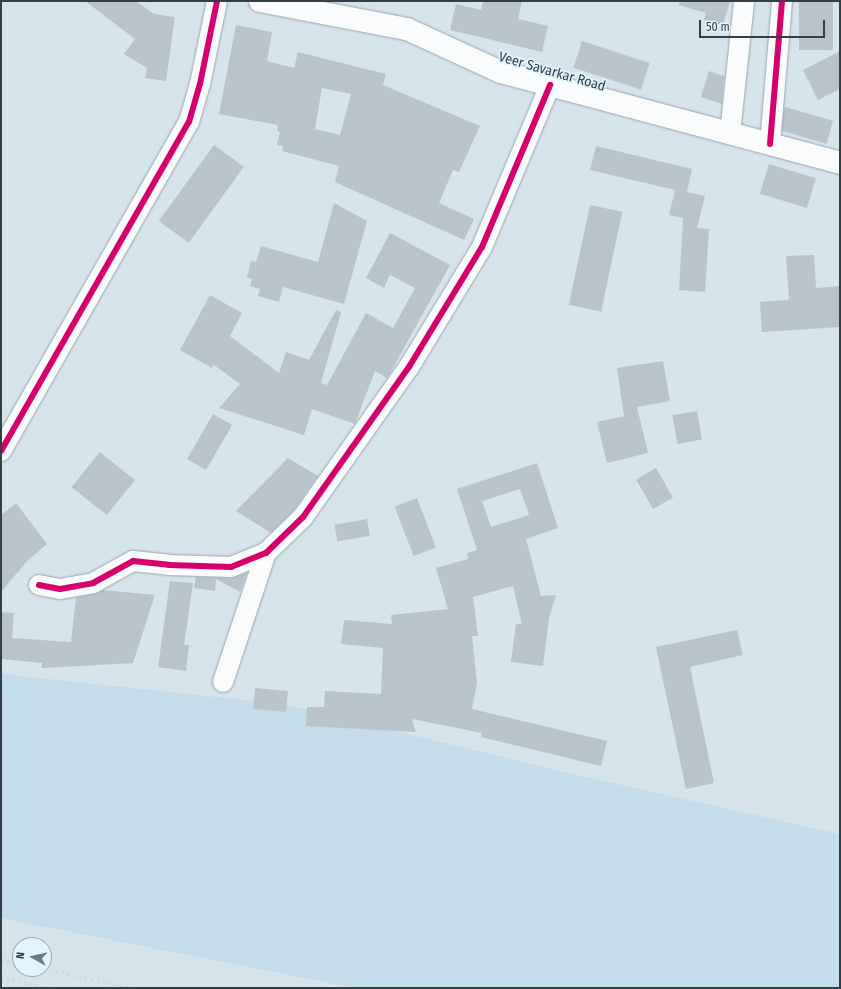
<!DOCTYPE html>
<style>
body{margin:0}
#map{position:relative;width:841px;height:989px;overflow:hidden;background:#d6e4ec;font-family:"Fira Sans Condensed",sans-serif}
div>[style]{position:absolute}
.built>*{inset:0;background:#c4ddea}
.building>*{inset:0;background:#b9c4ca;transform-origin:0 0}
.roads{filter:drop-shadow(0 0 1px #9ba6ac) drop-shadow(0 0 1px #9ba6ac)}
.minor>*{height:20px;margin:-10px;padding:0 10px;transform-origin:10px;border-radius:10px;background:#f9fbfc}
.major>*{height:22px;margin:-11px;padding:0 11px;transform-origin:11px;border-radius:11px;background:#f9fbfc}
.rail>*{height:3px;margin-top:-1.5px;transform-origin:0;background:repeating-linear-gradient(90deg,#d3d8da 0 2px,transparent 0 6px)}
.cycleway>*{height:6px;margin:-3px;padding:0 3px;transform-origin:3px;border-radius:3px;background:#d6006c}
span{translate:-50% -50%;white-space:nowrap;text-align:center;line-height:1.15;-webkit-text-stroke:3.5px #dff4fe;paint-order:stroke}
.street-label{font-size:14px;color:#343f44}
.frame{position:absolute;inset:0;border:2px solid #343f44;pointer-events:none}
.north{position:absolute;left:12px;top:937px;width:40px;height:40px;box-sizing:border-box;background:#dff4fe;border:1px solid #9bacb4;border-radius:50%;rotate:278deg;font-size:11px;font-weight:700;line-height:16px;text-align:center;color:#343f44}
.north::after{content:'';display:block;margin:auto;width:14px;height:18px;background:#6d797f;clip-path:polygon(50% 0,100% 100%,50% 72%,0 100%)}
.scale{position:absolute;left:699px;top:20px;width:126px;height:18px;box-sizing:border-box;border:2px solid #343f44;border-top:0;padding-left:5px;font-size:12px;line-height:14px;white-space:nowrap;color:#343f44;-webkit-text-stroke:3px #dff4fe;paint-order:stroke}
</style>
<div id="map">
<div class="built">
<i style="clip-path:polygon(1px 674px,283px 704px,581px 776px,840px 834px,840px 988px,355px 988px,1px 918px)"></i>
</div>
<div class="building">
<i style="clip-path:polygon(85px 1px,136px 1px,154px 14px,175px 17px,166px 81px,145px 78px,147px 68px,124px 54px,135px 39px)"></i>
<i style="clip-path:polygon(483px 1px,522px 1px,518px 19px,548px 26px,542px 52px,450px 30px,456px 4px,481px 10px)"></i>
<i style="clip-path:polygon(680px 1px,730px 1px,723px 25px,704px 20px,706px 13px,679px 5px)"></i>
<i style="left:799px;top:1px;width:34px;height:49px"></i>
<i style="clip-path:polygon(evenodd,236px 25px,272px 32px,267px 61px,294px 68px,298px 52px,386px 74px,383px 85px,480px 126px,459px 172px,453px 170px,439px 203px,474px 219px,464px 240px,335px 182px,339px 166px,282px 151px,283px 146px,277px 145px,280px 132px,277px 131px,278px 125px,219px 114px,236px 25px,322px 88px,351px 94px,340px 135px,315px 129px,322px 88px)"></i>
<i style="left:582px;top:41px;width:71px;height:28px;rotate:18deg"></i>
<i style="clip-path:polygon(840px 51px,840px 89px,818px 100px,803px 70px)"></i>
<i style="clip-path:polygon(709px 71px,724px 76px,722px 104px,701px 97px)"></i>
<i style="left:785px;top:107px;width:50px;height:24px;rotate:16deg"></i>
<i style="left:214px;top:145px;width:37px;height:94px;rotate:36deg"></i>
<i style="clip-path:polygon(596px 146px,692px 169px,687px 192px,705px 196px,697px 228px,709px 229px,705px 292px,679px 290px,683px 218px,669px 215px,675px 190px,590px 170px)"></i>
<i style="left:769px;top:164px;width:49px;height:31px;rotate:17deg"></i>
<i style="clip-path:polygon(334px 203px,367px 221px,344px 304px,283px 287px,279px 302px,258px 296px,260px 289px,250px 286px,252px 279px,247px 277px,251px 261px,256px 262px,261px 246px,318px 262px)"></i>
<i style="left:590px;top:205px;width:33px;height:102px;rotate:12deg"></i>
<i style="clip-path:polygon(390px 233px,450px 265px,389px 375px,387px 378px,375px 371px,355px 424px,312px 409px,304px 435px,219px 408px,240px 384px,214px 365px,212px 368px,180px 350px,210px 295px,242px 313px,230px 336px,279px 373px,286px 352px,309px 360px,336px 310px,341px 312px,321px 383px,327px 385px,366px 313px,393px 328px,415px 288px,390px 275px,384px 288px,366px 278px)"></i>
<i style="clip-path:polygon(814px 255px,816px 288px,840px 286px,840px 327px,762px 332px,760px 302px,789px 300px,786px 256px)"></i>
<i style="clip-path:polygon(663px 361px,670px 401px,637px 407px,648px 453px,607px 463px,597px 422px,624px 416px,617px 368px)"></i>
<i style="left:697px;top:411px;width:29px;height:25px;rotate:80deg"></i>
<i style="left:213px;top:414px;width:22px;height:52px;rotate:30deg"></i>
<i style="left:100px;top:452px;width:45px;height:45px;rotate:39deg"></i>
<i style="clip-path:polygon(288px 458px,318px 476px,294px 510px,271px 533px,236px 511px)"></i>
<i style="clip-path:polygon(evenodd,537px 463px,558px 528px,526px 539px,541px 596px,556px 595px,549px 618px,543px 666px,511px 662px,516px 624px,522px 624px,513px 586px,473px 597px,478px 636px,472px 636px,477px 683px,472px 709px,607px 741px,601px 766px,481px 737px,482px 733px,412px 719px,416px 732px,306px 726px,307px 707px,324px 707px,325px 691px,381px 694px,383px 648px,341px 644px,344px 620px,392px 624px,391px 615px,448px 609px,436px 568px,468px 559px,467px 553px,477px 550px,457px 489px,537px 463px,520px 489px,529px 515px,491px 527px,482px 501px,520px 489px)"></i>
<i style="left:656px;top:468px;width:34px;height:23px;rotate:60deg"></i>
<i style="left:417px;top:498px;width:53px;height:24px;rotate:69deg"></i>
<i style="clip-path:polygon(16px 503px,47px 544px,28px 560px,1px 592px,1px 515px)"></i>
<i style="left:367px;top:519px;width:17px;height:33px;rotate:80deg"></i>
<i style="clip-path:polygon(247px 573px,240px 592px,216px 579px,215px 591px,194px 588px,196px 577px,231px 578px)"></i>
<i style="clip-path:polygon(170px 581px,193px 583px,184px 645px,189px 645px,186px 671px,158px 667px)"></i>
<i style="clip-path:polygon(104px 590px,155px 595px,133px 663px,42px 668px,42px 663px,1px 659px,1px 612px,14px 613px,12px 638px,71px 642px,76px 598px)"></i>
<i style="clip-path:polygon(737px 630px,743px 655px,690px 667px,714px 783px,686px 789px,656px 647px)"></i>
<i style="left:255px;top:688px;width:33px;height:21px;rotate:5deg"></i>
</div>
<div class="roads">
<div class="minor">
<i style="left:730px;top:133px;width:133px;rotate:-83.9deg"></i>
<i style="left:770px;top:144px;width:144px;rotate:-85.2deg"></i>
<i style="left:1px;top:451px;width:379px;rotate:-60.3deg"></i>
<i style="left:189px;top:122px;width:40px;rotate:-74deg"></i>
<i style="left:200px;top:84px;width:85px;rotate:-78.4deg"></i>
<i style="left:39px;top:585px;width:21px;rotate:11deg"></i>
<i style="left:60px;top:589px;width:34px;rotate:-10deg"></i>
<i style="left:93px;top:583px;width:46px;rotate:-28.8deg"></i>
<i style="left:133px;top:561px;width:36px;rotate:6deg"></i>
<i style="left:169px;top:565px;width:62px;rotate:1.8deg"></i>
<i style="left:231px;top:567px;width:38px;rotate:-22deg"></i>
<i style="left:266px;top:553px;width:52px;rotate:-44.2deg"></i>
<i style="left:303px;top:517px;width:184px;rotate:-54.8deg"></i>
<i style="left:409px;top:367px;width:140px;rotate:-58.7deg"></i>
<i style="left:482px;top:247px;width:176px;rotate:-67.2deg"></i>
<i style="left:223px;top:682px;width:136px;rotate:-71.6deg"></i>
</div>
<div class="major">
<i style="left:260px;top:1px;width:150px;rotate:10.8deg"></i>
<i style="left:407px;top:29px;width:103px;rotate:24.6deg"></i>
<i style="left:501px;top:72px;width:351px;rotate:15deg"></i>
</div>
</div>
<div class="rail">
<i style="left:1px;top:960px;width:19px;rotate:12deg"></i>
<i style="left:44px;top:969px;width:92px;rotate:11.9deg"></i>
<i style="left:1px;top:977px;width:52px;rotate:12.2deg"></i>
</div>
<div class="cycleway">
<i style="left:770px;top:144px;width:144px;rotate:-85.2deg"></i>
<i style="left:1px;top:451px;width:379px;rotate:-60.3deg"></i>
<i style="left:189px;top:122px;width:40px;rotate:-74deg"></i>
<i style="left:200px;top:84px;width:85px;rotate:-78.4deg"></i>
<i style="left:39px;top:585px;width:21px;rotate:11deg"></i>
<i style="left:60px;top:589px;width:34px;rotate:-10deg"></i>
<i style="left:93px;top:583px;width:46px;rotate:-28.8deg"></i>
<i style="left:133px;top:561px;width:36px;rotate:6deg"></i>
<i style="left:169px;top:565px;width:62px;rotate:1.8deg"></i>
<i style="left:231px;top:567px;width:38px;rotate:-22deg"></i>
<i style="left:266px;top:553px;width:52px;rotate:-44.2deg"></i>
<i style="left:303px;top:517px;width:184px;rotate:-54.8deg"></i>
<i style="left:409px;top:367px;width:140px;rotate:-58.7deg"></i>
<i style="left:482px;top:247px;width:176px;rotate:-67.2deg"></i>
</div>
<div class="street-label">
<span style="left:552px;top:72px;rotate:16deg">Veer Savarkar Road</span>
</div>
<div class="frame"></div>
<div class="north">N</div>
<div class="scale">50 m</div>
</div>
